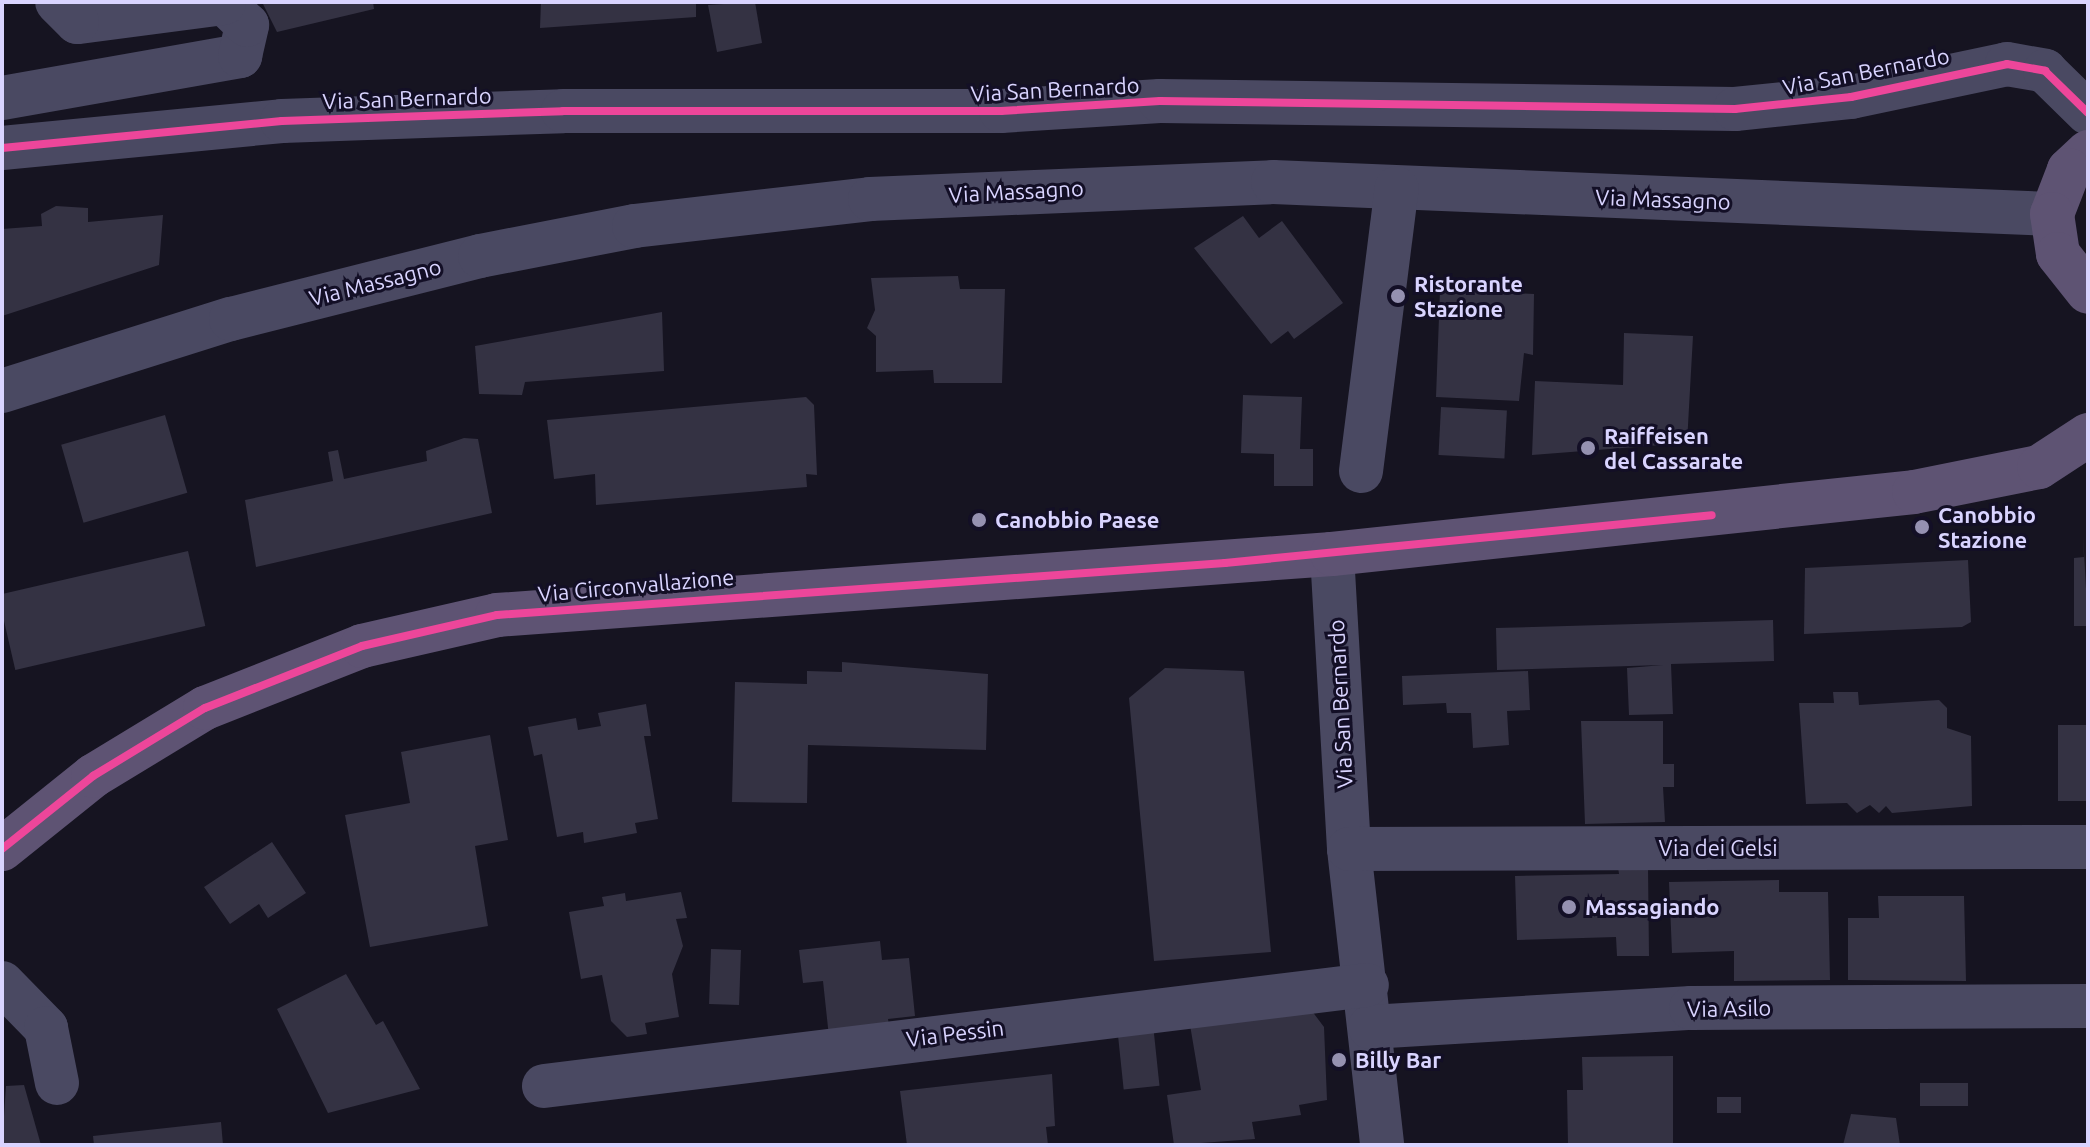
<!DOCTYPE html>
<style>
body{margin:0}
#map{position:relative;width:2090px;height:1147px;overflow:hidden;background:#161421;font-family:Ubuntu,sans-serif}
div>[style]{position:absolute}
.building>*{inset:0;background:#343243;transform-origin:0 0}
.minor>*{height:44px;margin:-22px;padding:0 22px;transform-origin:22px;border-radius:22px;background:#4a4962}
.major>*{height:44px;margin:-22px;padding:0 22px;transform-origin:22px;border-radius:22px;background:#5e5373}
.cycleway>*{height:8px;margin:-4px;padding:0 4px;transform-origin:4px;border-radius:4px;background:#ed469a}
.dots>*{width:22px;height:22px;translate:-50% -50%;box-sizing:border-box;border:4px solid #130f26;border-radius:50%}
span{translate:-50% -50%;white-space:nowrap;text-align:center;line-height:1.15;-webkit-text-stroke:6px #130f26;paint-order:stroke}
.street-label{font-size:22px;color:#d9d4ff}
.poi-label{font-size:22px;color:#d9d4ff;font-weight:700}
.left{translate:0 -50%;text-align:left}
.frame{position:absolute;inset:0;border:4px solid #d9d4ff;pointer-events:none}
</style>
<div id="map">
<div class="building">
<i style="clip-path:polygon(262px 2px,373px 2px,374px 9px,277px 32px)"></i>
<i style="clip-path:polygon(541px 2px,696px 2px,696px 17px,540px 28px)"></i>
<i style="clip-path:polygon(755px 2px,762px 43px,717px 52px,708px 5px)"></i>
<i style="clip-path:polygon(56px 206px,88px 208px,88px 222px,163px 215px,159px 265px,2px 316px,2px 229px,42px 226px,41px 214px)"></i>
<i style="clip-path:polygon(1243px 216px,1259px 238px,1282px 221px,1343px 303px,1294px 339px,1288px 331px,1271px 344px,1194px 248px)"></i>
<i style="clip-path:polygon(958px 276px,960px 289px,1005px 289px,1002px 383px,934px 383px,933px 370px,876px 372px,876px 336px,867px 328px,875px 310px,871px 278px)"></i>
<i style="clip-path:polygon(1440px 290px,1534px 294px,1533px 355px,1524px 353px,1519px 401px,1436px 397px)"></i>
<i style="clip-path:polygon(662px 312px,664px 371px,525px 382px,522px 395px,479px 394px,475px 346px)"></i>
<i style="clip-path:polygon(1624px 333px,1693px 336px,1687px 443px,1532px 455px,1535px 381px,1623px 385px)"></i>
<i style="clip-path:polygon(1243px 395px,1302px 397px,1300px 449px,1313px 449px,1313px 486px,1274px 486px,1274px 454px,1241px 453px)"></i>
<i style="clip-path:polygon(806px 397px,814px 405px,817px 475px,806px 474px,807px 487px,596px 505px,595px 474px,554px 479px,547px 420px)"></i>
<i style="left:1441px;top:407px;width:66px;height:48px;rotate:3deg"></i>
<i style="left:165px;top:415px;width:81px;height:108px;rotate:74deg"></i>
<i style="clip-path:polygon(464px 438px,478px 439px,492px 513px,256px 567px,245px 500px,333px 481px,328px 452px,338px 450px,344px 479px,427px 461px,426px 451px)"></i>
<i style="clip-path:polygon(2083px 533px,2088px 626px,2074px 626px,2074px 558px,2084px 557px)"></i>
<i style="left:188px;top:551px;width:77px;height:195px;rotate:77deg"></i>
<i style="clip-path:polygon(1968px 560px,1971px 622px,1962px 627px,1804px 634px,1805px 568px)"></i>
<i style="clip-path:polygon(1773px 620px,1774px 661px,1671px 664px,1673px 714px,1629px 715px,1627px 668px,1663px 665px,1497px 670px,1496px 628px)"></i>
<i style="clip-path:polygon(842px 662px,988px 674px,986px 750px,808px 745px,807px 803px,732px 802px,735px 682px,807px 684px,807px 671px,842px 672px)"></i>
<i style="clip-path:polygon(1165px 668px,1244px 671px,1271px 952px,1154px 961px,1129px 698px)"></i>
<i style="clip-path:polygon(1528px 671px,1530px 710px,1507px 711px,1509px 745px,1473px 748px,1471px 713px,1447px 713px,1446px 703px,1403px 705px,1402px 676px)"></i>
<i style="clip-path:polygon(1833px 692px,1858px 692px,1859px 705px,1939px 700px,1947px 708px,1947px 728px,1971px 736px,1972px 806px,1892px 813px,1886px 806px,1879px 813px,1870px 805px,1857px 813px,1847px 803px,1806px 804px,1799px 703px,1834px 703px)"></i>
<i style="clip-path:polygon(646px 704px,651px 736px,644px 736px,658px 819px,635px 823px,637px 833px,584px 843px,583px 832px,557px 837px,542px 754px,534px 756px,528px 727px,576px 718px,578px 730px,601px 726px,598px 713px)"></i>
<i style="clip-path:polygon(1581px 721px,1663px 721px,1663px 764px,1674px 764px,1674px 787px,1663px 787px,1665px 822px,1585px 824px)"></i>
<i style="left:2058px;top:725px;width:30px;height:76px"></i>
<i style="clip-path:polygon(490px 735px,508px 840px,475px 846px,488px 926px,370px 947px,345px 815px,410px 803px,401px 752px)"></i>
<i style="clip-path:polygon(272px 842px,306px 893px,268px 918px,259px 904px,230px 924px,204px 887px)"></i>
<i style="clip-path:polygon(1618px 867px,1648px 867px,1649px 956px,1617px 956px,1616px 937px,1517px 940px,1515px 876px,1619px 874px)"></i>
<i style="clip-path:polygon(1779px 880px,1779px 892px,1828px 892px,1830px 980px,1734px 981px,1734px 951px,1672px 953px,1669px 882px)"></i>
<i style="clip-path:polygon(681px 892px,687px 918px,676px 919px,683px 946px,672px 974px,679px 1017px,645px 1023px,647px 1034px,627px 1037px,611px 1021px,602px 975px,581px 979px,569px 912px,604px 906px,602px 897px,625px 893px,626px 901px)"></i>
<i style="clip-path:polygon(1878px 896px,1964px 896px,1966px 981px,1848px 980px,1848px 918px,1879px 918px)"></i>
<i style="clip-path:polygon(880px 941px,882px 960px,909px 958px,915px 1016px,888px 1019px,890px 1031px,829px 1037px,823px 981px,803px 983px,799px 950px)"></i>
<i style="left:711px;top:949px;width:30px;height:55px;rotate:2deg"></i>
<i style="clip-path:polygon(346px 974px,376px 1025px,383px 1021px,420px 1089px,328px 1113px,277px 1009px)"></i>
<i style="clip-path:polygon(1312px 1011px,1324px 1027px,1327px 1100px,1299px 1105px,1301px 1115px,1252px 1122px,1255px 1139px,1174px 1145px,1167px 1095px,1201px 1090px,1189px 1019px)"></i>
<i style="left:1153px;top:1024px;width:62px;height:36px;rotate:84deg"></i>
<i style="clip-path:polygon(1673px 1056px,1673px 1145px,1568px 1145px,1567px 1090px,1583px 1090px,1582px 1057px)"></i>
<i style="clip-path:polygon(1052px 1074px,1055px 1126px,1046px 1127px,1048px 1145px,907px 1145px,900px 1091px)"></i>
<i style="left:1920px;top:1083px;width:48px;height:23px"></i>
<i style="clip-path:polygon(24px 1085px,41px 1145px,2px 1145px,6px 1086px)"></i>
<i style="left:1717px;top:1097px;width:24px;height:16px"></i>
<i style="clip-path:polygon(1851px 1114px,1896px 1118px,1900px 1145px,1843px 1145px)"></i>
<i style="clip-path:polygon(221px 1122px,223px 1145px,94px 1145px,93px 1136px)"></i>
</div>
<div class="minor">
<i style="left:2px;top:98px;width:242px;rotate:-10deg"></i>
<i style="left:240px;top:56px;width:32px;rotate:-77deg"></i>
<i style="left:247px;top:25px;width:32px;rotate:-136deg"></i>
<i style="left:224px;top:3px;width:148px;rotate:172.6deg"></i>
<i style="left:77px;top:22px;width:28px;rotate:-135deg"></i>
<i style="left:2px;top:148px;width:281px;rotate:-5.5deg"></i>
<i style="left:282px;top:121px;width:281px;rotate:-2deg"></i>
<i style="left:563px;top:111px;width:438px"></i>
<i style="left:1001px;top:111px;width:159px;rotate:-3.6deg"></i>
<i style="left:1160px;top:101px;width:575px;rotate:0.8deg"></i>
<i style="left:1735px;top:109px;width:117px;rotate:-5.9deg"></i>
<i style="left:1851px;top:97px;width:159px;rotate:-11.9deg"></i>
<i style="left:2007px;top:64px;width:39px;rotate:10deg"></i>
<i style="left:2045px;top:71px;width:60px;rotate:44.3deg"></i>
<i style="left:2px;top:391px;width:240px;rotate:-17.5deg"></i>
<i style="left:231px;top:319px;width:257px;rotate:-14.2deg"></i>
<i style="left:480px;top:256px;width:157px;rotate:-11deg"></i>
<i style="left:634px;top:226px;width:238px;rotate:-6.5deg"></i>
<i style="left:870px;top:199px;width:403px;rotate:-2.4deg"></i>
<i style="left:1273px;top:182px;width:780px;rotate:2.35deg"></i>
<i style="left:1361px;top:471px;width:285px;rotate:-82.8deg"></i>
<i style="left:1332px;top:554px;width:295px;rotate:86.7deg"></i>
<i style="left:1349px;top:849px;width:298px;rotate:83.6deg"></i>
<i style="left:1349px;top:849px;width:739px;rotate:-0.16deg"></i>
<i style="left:2px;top:983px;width:63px;rotate:45.6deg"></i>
<i style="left:46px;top:1028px;width:56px;rotate:78.7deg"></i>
<i style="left:1370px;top:1027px;width:322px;rotate:-3.4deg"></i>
<i style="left:1691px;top:1008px;width:397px;rotate:-0.3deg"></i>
<i style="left:544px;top:1086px;width:829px;rotate:-7deg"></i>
</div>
<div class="major">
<i style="left:2088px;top:152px;width:26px;rotate:137deg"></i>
<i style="left:2069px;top:170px;width:47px;rotate:111.1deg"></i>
<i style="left:2052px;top:214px;width:40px;rotate:81.5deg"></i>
<i style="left:2058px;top:254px;width:48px;rotate:51.7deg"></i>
<i style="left:2px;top:849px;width:117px;rotate:-38.7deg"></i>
<i style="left:93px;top:776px;width:131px;rotate:-31.3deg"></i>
<i style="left:205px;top:708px;width:169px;rotate:-21.5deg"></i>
<i style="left:362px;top:646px;width:139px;rotate:-12.9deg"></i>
<i style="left:497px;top:615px;width:837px;rotate:-4.18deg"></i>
<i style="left:1332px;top:554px;width:585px;rotate:-6.08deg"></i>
<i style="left:1914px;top:492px;width:127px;rotate:-11.3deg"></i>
<i style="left:2039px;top:467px;width:59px;rotate:-33.1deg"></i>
</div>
<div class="cycleway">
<i style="left:2px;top:148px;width:281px;rotate:-5.5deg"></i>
<i style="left:282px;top:121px;width:281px;rotate:-2deg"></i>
<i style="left:563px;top:111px;width:438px"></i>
<i style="left:1001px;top:111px;width:159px;rotate:-3.6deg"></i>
<i style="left:1160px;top:101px;width:575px;rotate:0.8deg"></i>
<i style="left:1735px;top:109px;width:117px;rotate:-5.9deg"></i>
<i style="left:1851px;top:97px;width:159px;rotate:-11.9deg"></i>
<i style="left:2007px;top:64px;width:39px;rotate:10deg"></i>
<i style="left:2045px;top:71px;width:60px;rotate:44.3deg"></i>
<i style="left:2px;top:849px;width:117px;rotate:-38.7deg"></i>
<i style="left:93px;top:776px;width:131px;rotate:-31.3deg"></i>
<i style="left:205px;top:708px;width:169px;rotate:-21.5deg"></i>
<i style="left:362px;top:646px;width:139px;rotate:-12.9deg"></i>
<i style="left:497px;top:615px;width:730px;rotate:-4.09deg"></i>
<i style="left:1225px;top:563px;width:489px;rotate:-5.6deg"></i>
</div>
<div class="dots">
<i style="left:1398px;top:296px;background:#9591b1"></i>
<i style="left:1588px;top:448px;background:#9591b1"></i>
<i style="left:979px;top:520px;background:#9591b1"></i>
<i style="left:1922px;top:527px;background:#9591b1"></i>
<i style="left:1569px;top:907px;background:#9591b1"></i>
<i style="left:1339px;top:1060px;background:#9591b1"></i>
</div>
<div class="street-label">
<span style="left:1866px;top:71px;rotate:-11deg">Via San Bernardo</span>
<span style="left:1055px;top:89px;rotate:-3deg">Via San Bernardo</span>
<span style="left:407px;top:98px;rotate:-2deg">Via San Bernardo</span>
<span style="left:1016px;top:191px;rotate:-3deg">Via Massagno</span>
<span style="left:1663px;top:199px;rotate:2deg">Via Massagno</span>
<span style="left:375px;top:282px;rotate:-14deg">Via Massagno</span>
<span style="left:636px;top:585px;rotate:-5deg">Via Circonvallazione</span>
<span style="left:1340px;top:704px;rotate:-93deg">Via San Bernardo</span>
<span style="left:1718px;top:848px">Via dei Gelsi</span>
<span style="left:1729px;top:1008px;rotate:-1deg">Via Asilo</span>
<span style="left:955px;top:1033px;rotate:-7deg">Via Pessin</span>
</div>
<div class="poi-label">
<span class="left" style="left:1414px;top:296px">Ristorante<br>Stazione</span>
<span class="left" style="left:1604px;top:448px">Raiffeisen<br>del Cassarate</span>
<span class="left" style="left:1938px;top:527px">Canobbio<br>Stazione</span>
<span class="left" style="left:995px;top:520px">Canobbio Paese</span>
<span class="left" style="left:1585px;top:907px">Massagiando</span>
<span class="left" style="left:1355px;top:1060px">Billy Bar</span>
</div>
<div class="frame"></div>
</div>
